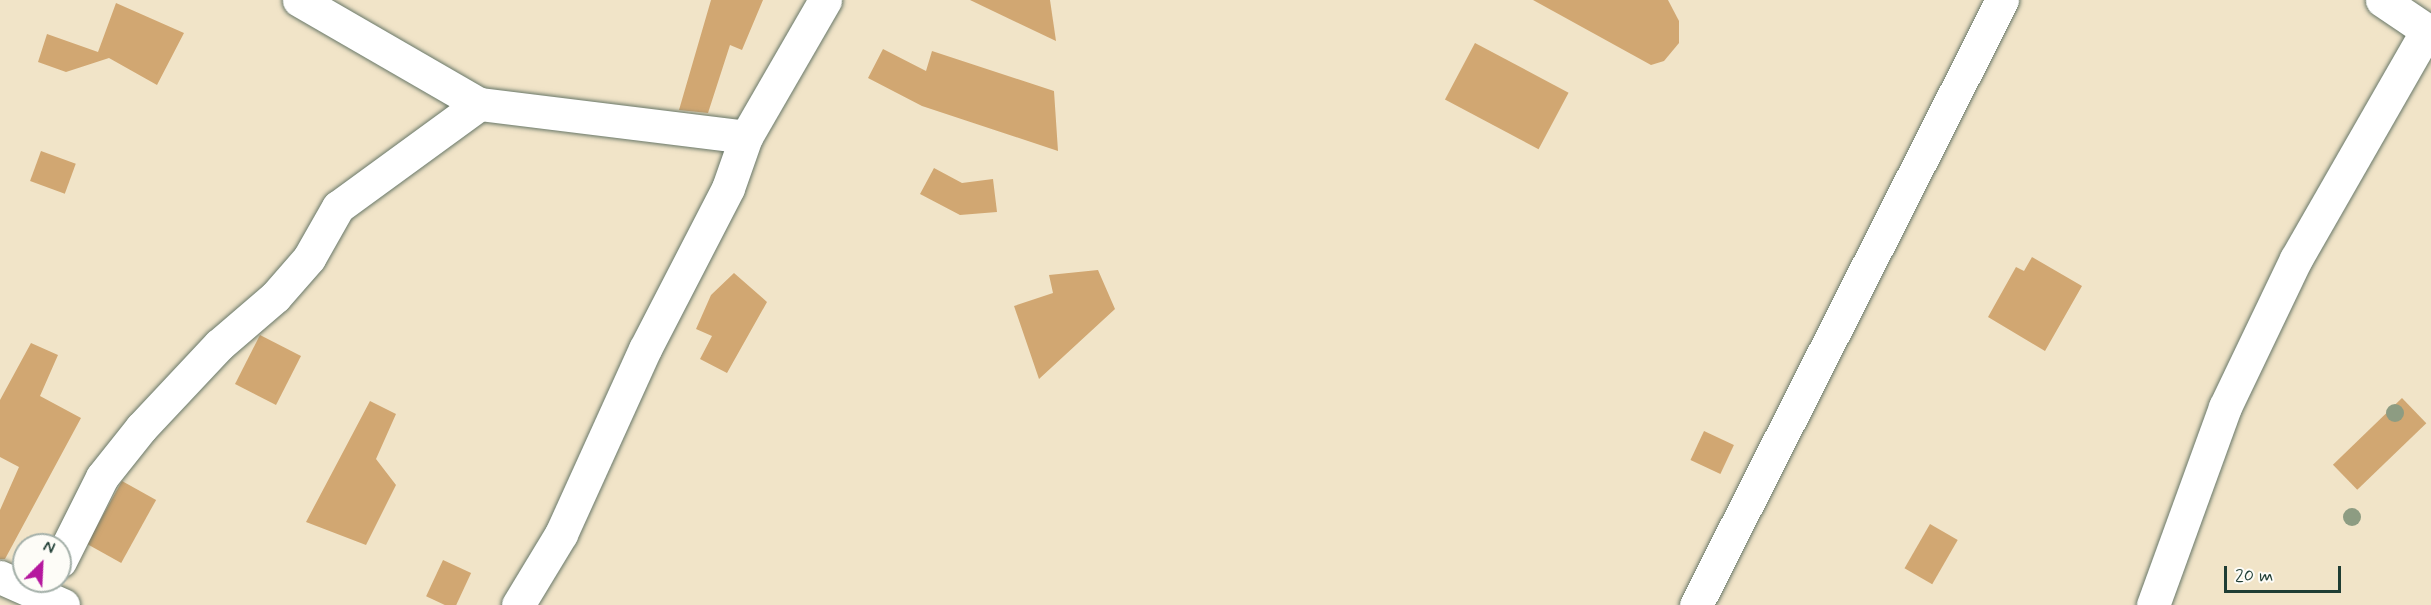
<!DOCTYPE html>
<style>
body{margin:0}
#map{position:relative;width:2431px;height:605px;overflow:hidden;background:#f1e4c8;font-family:Mynerve,sans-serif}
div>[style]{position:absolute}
.building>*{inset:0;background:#d1a772;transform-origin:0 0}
.roads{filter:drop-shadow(0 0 2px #687768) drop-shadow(0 0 2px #687768)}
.minor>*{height:33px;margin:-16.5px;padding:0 16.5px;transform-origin:16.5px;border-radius:16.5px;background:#fff}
.trees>*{width:18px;height:18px;margin:-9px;border-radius:50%;background:#8d9c82}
span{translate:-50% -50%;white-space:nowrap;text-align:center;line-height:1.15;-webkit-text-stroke:6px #fdfcf7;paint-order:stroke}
.north{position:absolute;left:12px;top:533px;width:60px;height:60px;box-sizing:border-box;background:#fdfcf7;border:2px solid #a4b0a9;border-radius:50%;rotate:24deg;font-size:16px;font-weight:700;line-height:24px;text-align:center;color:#1f3d34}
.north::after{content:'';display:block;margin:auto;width:21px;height:27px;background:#b5179e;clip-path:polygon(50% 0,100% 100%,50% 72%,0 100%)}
.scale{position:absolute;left:2224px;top:566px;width:117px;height:27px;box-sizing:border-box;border:3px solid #1f3d34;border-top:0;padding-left:8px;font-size:18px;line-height:21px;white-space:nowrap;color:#1f3d34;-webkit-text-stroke:4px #fdfcf7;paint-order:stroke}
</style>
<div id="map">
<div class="building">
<i style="clip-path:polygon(711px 0,763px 0,742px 50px,730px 45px,708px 113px,679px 110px)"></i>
<i style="clip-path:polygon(970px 0,1050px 0,1056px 41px)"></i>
<i style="clip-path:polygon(1533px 0,1668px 0,1679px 21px,1679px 43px,1664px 61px,1651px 65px)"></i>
<i style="clip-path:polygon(116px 3px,184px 33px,157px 85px,109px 58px,66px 72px,38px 62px,47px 34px,98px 52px)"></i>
<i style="left:1475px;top:43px;width:106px;height:64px;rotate:28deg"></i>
<i style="clip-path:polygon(883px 49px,926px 71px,932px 51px,1054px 91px,1058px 151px,922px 106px,868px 78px)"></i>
<i style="left:41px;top:151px;width:37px;height:32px;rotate:20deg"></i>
<i style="clip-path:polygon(934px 168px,962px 183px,993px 179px,997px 212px,960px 215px,920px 194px)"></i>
<i style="clip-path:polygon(2032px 257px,2082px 286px,2045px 351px,1988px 317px,2016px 267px,2024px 271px)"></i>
<i style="clip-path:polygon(1098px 270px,1115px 309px,1039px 379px,1014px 306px,1053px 293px,1049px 275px)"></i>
<i style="clip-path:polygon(734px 273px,767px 302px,727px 373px,700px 359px,712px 336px,696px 329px,711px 295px)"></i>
<i style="left:260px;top:335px;width:46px;height:55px;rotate:27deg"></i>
<i style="clip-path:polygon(31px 343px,58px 355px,40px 396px,81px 418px,5px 559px,0 559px,0 510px,19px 467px,0 457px,0 400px)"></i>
<i style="left:2402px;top:398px;width:35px;height:96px;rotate:46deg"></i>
<i style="clip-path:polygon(370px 401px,396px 414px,376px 459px,396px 485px,366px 545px,306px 522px)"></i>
<i style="left:1704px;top:431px;width:33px;height:32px;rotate:25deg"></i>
<i style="left:122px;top:481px;width:39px;height:72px;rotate:29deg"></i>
<i style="left:1930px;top:524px;width:32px;height:51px;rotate:30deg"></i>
<i style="left:443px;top:560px;width:31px;height:40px;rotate:25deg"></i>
</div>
<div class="roads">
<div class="minor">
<i style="left:299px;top:0;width:208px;rotate:30deg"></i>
<i style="left:479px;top:104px;width:269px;rotate:7deg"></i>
<i style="left:2382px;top:0;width:59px;rotate:34deg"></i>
<i style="left:60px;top:561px;width:94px;rotate:-63.4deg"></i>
<i style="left:102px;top:477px;width:63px;rotate:-51.5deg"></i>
<i style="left:141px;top:428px;width:114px;rotate:-46.8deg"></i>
<i style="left:219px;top:345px;width:74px;rotate:-40.6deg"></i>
<i style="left:275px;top:297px;width:52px;rotate:-48.9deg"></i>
<i style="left:309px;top:258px;width:59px;rotate:-60.4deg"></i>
<i style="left:338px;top:207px;width:175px;rotate:-36.1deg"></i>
<i style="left:0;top:577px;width:69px;rotate:24deg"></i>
<i style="left:518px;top:605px;width:83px;rotate:-58.8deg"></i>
<i style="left:561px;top:534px;width:203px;rotate:-65.6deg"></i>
<i style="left:645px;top:349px;width:181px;rotate:-62.7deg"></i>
<i style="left:728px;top:188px;width:54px;rotate:-70.6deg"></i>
<i style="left:746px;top:137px;width:158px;rotate:-60deg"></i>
<i style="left:1696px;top:605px;width:678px;rotate:-63.17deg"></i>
<i style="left:2153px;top:605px;width:211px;rotate:-70deg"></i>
<i style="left:2225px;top:407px;width:164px;rotate:-64.4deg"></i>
<i style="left:2296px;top:259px;width:264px;rotate:-60.2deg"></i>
</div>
</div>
<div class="trees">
<i style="left:2395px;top:413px"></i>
<i style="left:2352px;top:517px"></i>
</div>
<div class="north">N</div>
<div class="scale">20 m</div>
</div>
